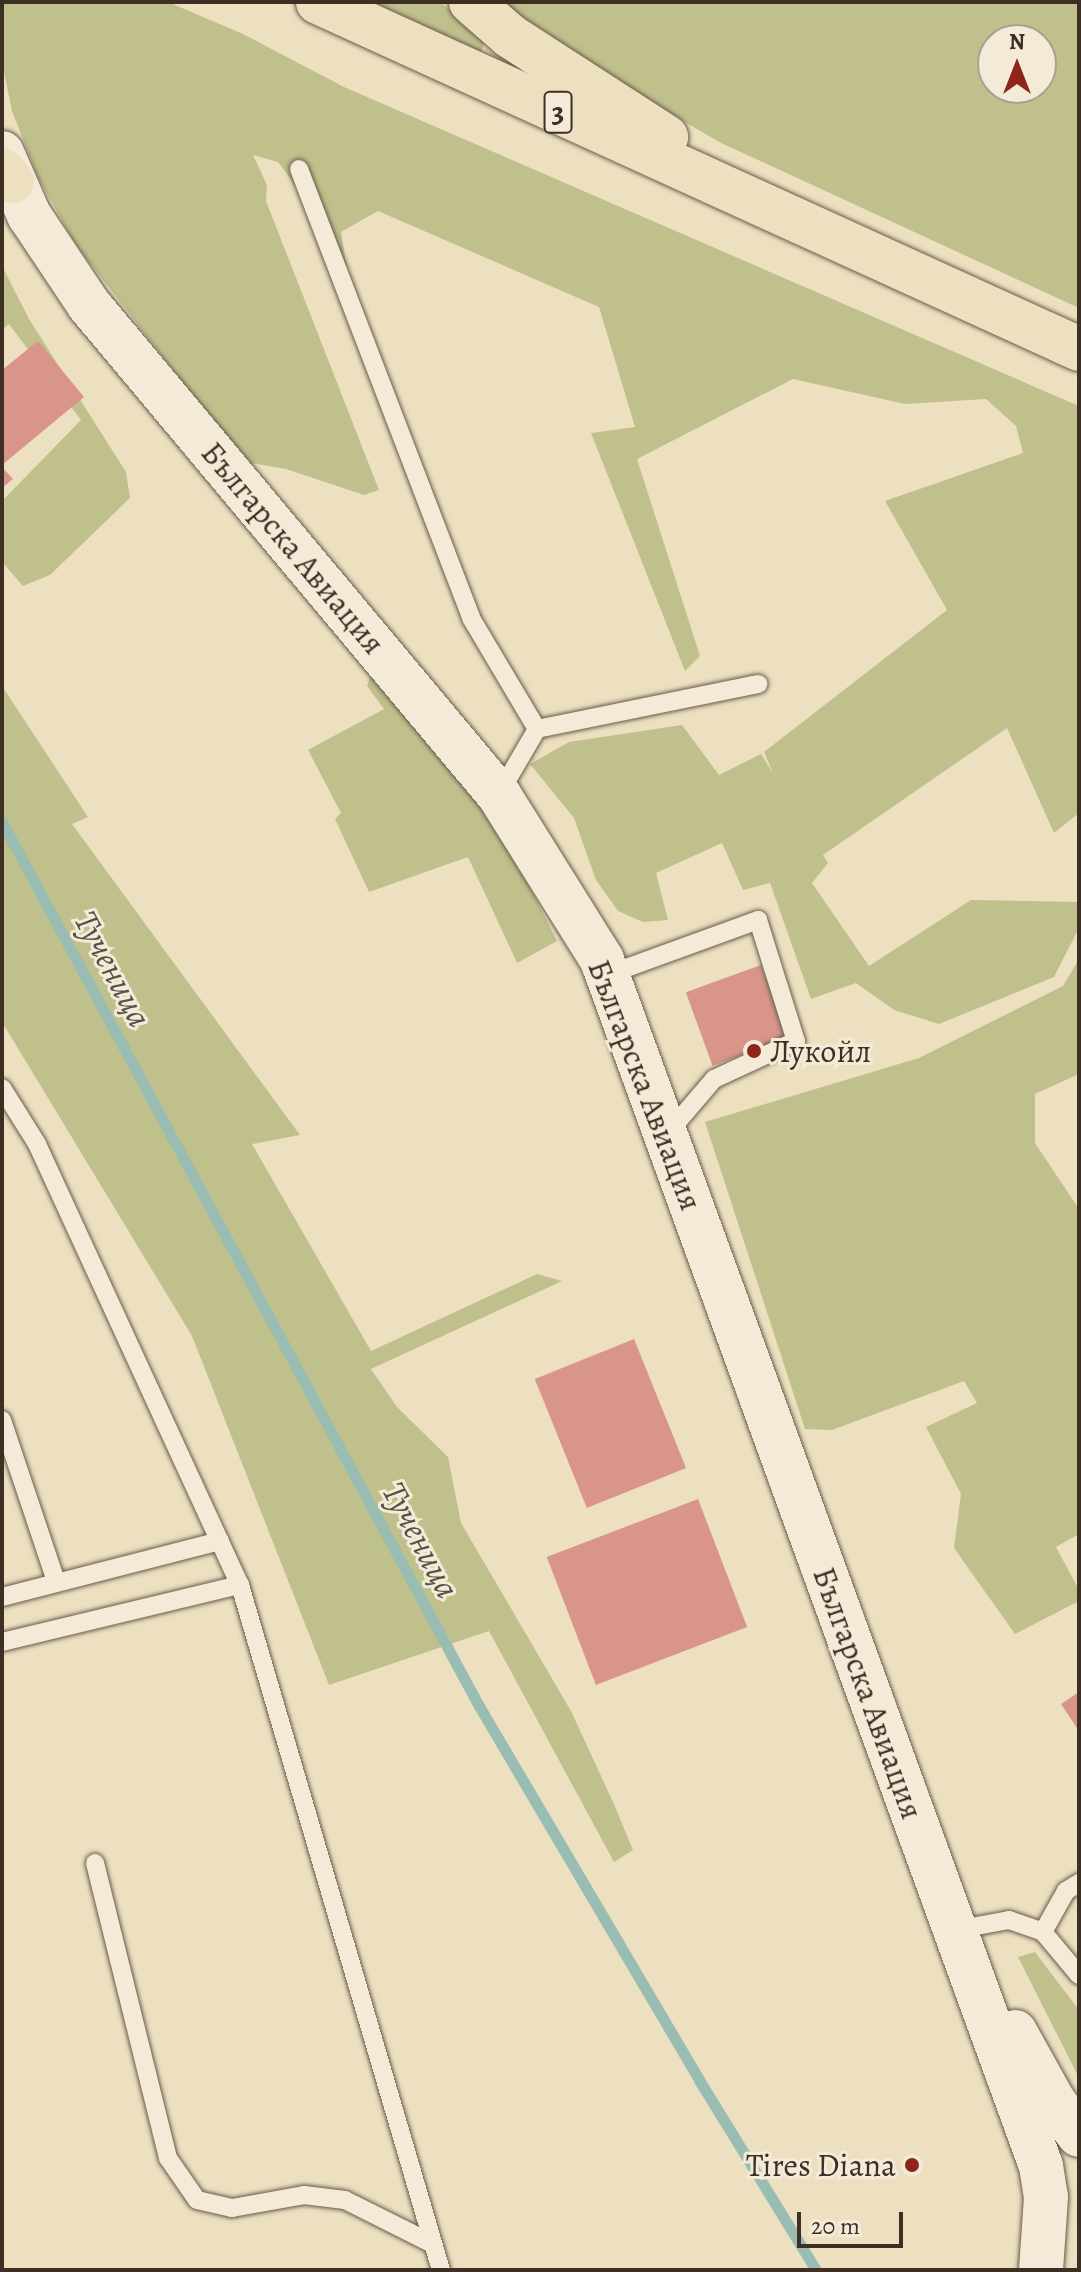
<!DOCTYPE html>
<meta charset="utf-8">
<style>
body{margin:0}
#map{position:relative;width:1081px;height:2272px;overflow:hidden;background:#ece0c1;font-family:Alegreya,serif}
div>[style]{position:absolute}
.green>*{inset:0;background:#c0c08d}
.stream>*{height:11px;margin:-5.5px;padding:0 5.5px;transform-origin:5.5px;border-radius:5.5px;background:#99bdb2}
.building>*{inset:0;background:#da958a;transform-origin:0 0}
.roads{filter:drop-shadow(0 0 2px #695b4a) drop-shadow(0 0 2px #695b4a)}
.service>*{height:18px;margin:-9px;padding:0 9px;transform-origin:9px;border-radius:9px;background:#f3ebd7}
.secondary>*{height:44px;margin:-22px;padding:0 22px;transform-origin:22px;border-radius:22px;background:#f3ebd7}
.primary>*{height:44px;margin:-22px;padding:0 22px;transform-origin:22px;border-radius:22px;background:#ece0c1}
.dots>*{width:22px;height:22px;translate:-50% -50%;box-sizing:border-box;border:4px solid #f3ebd7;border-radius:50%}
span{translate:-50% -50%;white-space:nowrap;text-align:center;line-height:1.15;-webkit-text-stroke:6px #f3ebd7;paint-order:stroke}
.shield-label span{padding:2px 6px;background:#f3ebd7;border:2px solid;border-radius:6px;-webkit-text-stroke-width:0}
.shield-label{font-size:30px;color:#3d2f23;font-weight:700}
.street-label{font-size:32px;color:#3d2f23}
.poi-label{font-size:32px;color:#3d2f23}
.left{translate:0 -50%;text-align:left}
.right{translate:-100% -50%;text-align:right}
.water-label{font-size:34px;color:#545247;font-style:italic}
.frame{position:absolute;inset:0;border:4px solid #3d2f23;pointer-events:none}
.north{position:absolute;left:977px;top:24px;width:80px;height:80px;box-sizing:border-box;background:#f3ebd7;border:2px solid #aaa08f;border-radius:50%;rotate:0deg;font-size:22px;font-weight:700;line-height:32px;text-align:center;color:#3d2f23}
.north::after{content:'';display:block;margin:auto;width:28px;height:36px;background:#8f2418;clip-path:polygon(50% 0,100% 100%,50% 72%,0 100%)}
.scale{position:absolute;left:797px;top:2212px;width:106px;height:36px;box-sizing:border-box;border:4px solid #3d2f23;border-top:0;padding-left:10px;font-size:24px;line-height:28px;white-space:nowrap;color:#3d2f23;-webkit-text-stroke:6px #f3ebd7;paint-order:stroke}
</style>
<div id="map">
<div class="green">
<i style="clip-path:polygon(2px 2px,168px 2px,243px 34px,344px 87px,1079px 406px,1079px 813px,1054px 833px,1007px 728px,823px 855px,828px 863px,812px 883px,869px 966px,971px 900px,1079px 902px,1079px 928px,1054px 977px,939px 1024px,894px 1010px,856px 983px,811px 999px,770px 883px,743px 890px,722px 843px,656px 873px,668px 920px,643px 922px,618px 911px,596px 880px,574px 818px,530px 764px,569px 742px,682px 725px,719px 775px,761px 754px,773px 773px,764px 752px,947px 610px,885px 501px,1023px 453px,1016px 426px,986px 399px,905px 404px,793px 379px,637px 459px,700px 656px,685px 671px,591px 433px,635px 427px,599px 307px,378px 211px,341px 232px,355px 319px,302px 194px,278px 162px,253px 155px,267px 185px,266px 201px,379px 490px,364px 495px,286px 469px,245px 462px,76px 245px,38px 177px,12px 111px,2px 62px)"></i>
<i style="clip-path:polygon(372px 2px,440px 2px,486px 38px,481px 52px)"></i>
<i style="clip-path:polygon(evenodd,503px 2px,1079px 2px,1079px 308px,719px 142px,530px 31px,503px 2px,993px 40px,1041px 40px,1041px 88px,993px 88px,993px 40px)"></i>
<i style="clip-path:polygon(2px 266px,29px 319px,126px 472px,130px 498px,50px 575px,23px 586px,3px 563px,2px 501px,81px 420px,9px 324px,2px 330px)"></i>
<i style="clip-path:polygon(371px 673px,403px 691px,504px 836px,557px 941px,517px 963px,468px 857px,369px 892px,335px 819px,341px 813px,308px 750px,384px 709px,367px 686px)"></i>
<i style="clip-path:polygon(2px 686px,88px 817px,72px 824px,300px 1135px,252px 1144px,371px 1351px,537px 1274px,562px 1281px,371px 1369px,397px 1407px,448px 1457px,461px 1523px,571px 1711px,613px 1802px,633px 1850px,614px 1862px,489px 1631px,329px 1685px,192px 1336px,2px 1022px)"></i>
<i style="clip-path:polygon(1079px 959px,1079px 1074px,1035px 1094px,1035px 1143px,1079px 1209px,1079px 1534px,1056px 1547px,1079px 1590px,1079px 1601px,1015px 1634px,954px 1548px,961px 1494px,926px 1427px,977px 1403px,964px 1381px,832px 1430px,805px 1429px,705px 1122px,919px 1058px,1063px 986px)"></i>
<i style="clip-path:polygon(1035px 1952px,1079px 2010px,1079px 2078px,1018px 1957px)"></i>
</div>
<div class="stream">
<i style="left:2px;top:822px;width:1004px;rotate:61.65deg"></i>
<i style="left:479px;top:1706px;width:434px;rotate:59.5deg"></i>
<i style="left:699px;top:2080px;width:223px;rotate:58.4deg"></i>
</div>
<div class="building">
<i style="clip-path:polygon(38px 341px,84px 397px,2px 465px,2px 370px)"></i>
<i style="clip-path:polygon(2px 467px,13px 479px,2px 488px)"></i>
<i style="left:761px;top:965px;width:78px;height:80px;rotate:70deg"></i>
<i style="left:634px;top:1339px;width:139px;height:107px;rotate:68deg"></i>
<i style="left:698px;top:1499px;width:137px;height:162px;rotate:69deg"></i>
<i style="clip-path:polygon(1079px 1692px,1079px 1731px,1061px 1704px)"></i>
</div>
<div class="roads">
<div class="service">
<i style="left:299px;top:169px;width:481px;rotate:69deg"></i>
<i style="left:471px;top:618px;width:129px;rotate:59.3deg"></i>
<i style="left:537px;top:729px;width:75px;rotate:120.3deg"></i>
<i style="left:537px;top:729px;width:226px;rotate:-11.5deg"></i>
<i style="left:607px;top:975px;width:161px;rotate:-20deg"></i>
<i style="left:758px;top:920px;width:127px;rotate:72.6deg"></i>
<i style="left:796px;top:1041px;width:90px;rotate:155.1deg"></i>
<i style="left:714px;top:1079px;width:72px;rotate:130.5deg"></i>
<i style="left:2px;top:1088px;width:66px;rotate:58deg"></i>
<i style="left:37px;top:1144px;width:485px;rotate:65.3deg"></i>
<i style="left:240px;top:1585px;width:714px;rotate:73.65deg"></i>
<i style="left:2px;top:1420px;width:170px;rotate:71.5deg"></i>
<i style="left:2px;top:1597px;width:225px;rotate:-14.4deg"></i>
<i style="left:2px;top:1642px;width:245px;rotate:-13.5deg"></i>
<i style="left:95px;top:1863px;width:304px;rotate:76.1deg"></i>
<i style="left:168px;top:2158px;width:51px;rotate:55.4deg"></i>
<i style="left:197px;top:2200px;width:36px;rotate:13deg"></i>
<i style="left:232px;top:2208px;width:73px;rotate:-10.2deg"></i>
<i style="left:304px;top:2195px;width:41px;rotate:7deg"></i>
<i style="left:345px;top:2200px;width:98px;rotate:26.6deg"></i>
<i style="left:955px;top:1930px;width:55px;rotate:-10.5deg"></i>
<i style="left:1009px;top:1920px;width:36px;rotate:19deg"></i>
<i style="left:1043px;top:1932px;width:56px;rotate:50.1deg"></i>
<i style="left:1043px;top:1932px;width:47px;rotate:-60.7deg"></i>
<i style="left:1066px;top:1891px;width:15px;rotate:-32deg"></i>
</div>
<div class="secondary">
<i style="left:2px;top:153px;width:68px;rotate:66.5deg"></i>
<i style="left:29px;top:215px;width:108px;rotate:56.3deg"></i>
<i style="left:89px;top:305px;width:639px;rotate:50.08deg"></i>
<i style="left:499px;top:795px;width:195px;rotate:58deg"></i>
<i style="left:602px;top:960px;width:1283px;rotate:70deg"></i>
<i style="left:1041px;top:2166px;width:31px;rotate:81deg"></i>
<i style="left:1046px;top:2197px;width:73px;rotate:93.9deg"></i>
<i style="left:1015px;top:2032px;width:80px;rotate:60.9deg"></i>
<i style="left:1054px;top:2102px;width:41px;rotate:52.9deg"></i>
</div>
<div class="primary">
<i style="left:318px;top:2px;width:836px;rotate:24.51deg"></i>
<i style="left:471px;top:2px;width:52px;rotate:41.1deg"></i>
<i style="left:510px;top:36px;width:186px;rotate:32.9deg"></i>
<i style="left:2px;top:170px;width:15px;rotate:48deg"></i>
</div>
</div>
<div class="dots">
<i style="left:754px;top:1051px;background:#8f2418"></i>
<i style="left:912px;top:2165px;background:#8f2418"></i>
</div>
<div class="shield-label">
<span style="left:558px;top:112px">3</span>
</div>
<div class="street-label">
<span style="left:293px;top:548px;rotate:50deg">Българска Авиация</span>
<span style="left:645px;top:1085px;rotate:69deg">Българска Авиация</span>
<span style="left:868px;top:1693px;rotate:70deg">Българска Авиация</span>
</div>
<div class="poi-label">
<span class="left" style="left:770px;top:1051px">Лукойл</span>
<span class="right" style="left:896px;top:2165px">Tires Diana</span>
</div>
<div class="water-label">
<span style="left:113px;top:969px;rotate:62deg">Тученица</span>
<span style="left:421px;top:1540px;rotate:62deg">Тученица</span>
</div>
<div class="frame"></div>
<div class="north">N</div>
<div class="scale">20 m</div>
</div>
